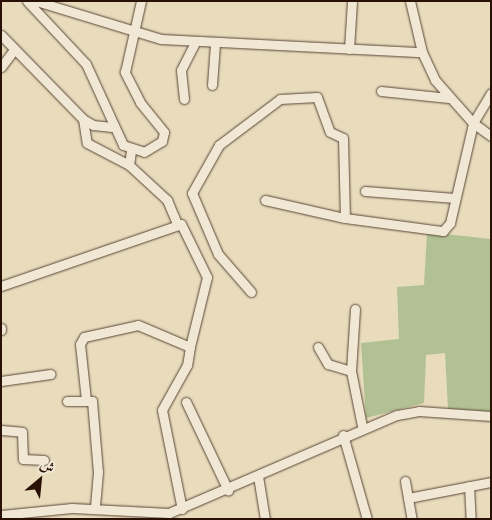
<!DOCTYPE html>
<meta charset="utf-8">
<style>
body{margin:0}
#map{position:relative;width:492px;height:520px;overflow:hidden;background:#e8dcbd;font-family:Alegreya,Amiri,serif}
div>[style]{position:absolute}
.green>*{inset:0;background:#b2c194}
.roads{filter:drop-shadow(0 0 1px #5a4434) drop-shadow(0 0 1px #5a4434)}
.minor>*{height:9px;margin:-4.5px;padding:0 4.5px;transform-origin:4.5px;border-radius:4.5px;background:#f0e8d4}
span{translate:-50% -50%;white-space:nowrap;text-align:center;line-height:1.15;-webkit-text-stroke:4.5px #f0e8d4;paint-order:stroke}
.frame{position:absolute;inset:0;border:2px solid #2a1106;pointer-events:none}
.north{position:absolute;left:15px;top:455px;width:50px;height:50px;-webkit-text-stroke:4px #f0e8d4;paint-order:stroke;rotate:28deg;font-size:14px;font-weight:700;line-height:20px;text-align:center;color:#2a1106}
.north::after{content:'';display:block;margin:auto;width:18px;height:22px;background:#2a1106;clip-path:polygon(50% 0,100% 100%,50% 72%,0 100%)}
</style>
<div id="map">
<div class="green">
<i style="clip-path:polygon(427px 232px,491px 239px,491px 412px,448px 409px,445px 353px,426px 355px,424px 403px,366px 418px,361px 343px,399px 339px,397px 287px,424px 285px)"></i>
</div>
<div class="roads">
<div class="minor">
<i style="left:27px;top:1px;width:86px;rotate:46.9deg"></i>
<i style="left:86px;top:64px;width:89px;rotate:65.4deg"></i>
<i style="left:123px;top:145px;width:22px;rotate:18deg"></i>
<i style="left:144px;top:152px;width:21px;rotate:-31deg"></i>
<i style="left:162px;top:141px;width:9px;rotate:-77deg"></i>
<i style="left:164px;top:132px;width:38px;rotate:-129deg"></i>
<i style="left:140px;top:102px;width:34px;rotate:-117deg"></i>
<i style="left:125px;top:72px;width:73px;rotate:-77.3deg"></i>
<i style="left:36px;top:1px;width:131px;rotate:16.9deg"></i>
<i style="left:161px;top:39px;width:261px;rotate:2.9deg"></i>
<i style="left:410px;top:1px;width:52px;rotate:76.8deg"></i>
<i style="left:422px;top:52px;width:31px;rotate:65deg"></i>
<i style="left:435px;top:80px;width:57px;rotate:48.5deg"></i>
<i style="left:473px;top:123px;width:22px;rotate:36deg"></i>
<i style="left:1px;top:35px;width:117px;rotate:45.7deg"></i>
<i style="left:83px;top:119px;width:12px;rotate:31deg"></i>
<i style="left:93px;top:125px;width:19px;rotate:6deg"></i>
<i style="left:349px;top:49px;width:48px;rotate:-86.4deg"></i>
<i style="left:1px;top:67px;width:21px;rotate:-53deg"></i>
<i style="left:212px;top:85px;width:41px;rotate:-85.8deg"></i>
<i style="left:381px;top:91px;width:68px;rotate:5.9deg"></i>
<i style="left:184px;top:99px;width:29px;rotate:-96deg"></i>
<i style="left:181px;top:70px;width:30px;rotate:-63deg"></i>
<i style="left:83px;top:119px;width:24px;rotate:81deg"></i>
<i style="left:87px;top:143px;width:47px;rotate:27.6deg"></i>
<i style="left:131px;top:151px;width:14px;rotate:98deg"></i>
<i style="left:129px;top:165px;width:52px;rotate:42.6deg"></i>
<i style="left:167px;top:200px;width:26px;rotate:67deg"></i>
<i style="left:365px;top:191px;width:90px;rotate:4.4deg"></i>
<i style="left:265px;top:200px;width:82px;rotate:12.7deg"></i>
<i style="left:345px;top:218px;width:99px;rotate:7.6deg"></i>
<i style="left:443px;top:231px;width:11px;rotate:-49deg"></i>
<i style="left:450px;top:223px;width:103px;rotate:-77deg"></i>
<i style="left:473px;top:123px;width:35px;rotate:-59deg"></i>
<i style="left:1px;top:286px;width:190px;rotate:-19deg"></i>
<i style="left:181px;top:224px;width:59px;rotate:63.9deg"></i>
<i style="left:207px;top:277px;width:72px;rotate:103.7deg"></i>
<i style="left:251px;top:292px;width:50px;rotate:-131deg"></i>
<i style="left:218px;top:254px;width:66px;rotate:-113.1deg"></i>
<i style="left:192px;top:193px;width:55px;rotate:-60.6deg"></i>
<i style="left:219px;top:145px;width:76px;rotate:-37deg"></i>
<i style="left:280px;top:99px;width:37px;rotate:-3deg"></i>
<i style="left:317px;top:97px;width:37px;rotate:70deg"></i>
<i style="left:330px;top:132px;width:14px;rotate:25deg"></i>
<i style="left:343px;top:138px;width:80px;rotate:88.6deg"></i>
<i style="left:355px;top:309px;width:62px;rotate:93.7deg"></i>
<i style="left:351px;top:371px;width:56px;rotate:78.7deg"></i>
<i style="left:1px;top:328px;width:2px;rotate:90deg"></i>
<i style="left:318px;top:347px;width:20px;rotate:60deg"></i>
<i style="left:328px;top:364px;width:24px;rotate:17deg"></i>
<i style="left:1px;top:381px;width:50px;rotate:-8deg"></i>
<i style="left:86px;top:400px;width:56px;rotate:-96.1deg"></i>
<i style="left:80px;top:344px;width:8px;rotate:-60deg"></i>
<i style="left:84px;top:337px;width:55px;rotate:-12.5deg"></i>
<i style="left:138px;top:325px;width:56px;rotate:22.9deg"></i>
<i style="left:190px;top:347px;width:18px;rotate:99deg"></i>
<i style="left:187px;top:365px;width:51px;rotate:119.1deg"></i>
<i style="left:162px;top:410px;width:101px;rotate:78.6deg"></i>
<i style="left:67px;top:401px;width:25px"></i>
<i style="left:92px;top:401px;width:71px;rotate:85.2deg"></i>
<i style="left:98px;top:472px;width:37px;rotate:95deg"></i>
<i style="left:186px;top:402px;width:98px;rotate:64.5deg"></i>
<i style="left:1px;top:430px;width:21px;rotate:5deg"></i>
<i style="left:22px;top:432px;width:27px;rotate:88deg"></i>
<i style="left:23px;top:459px;width:21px;rotate:3deg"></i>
<i style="left:343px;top:435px;width:87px;rotate:74.1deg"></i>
<i style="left:258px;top:476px;width:44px;rotate:80.8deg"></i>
<i style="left:405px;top:481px;width:39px;rotate:80deg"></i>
<i style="left:469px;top:486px;width:33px;rotate:87deg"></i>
<i style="left:408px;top:498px;width:85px;rotate:-10.9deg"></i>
<i style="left:1px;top:515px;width:71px;rotate:-5.6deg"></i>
<i style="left:72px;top:508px;width:97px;rotate:3deg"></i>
<i style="left:169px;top:513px;width:248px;rotate:-23.3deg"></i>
<i style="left:397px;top:415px;width:22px;rotate:-10deg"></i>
<i style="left:419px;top:411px;width:72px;rotate:4deg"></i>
</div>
</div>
<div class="frame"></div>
<div class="north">ش</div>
</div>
